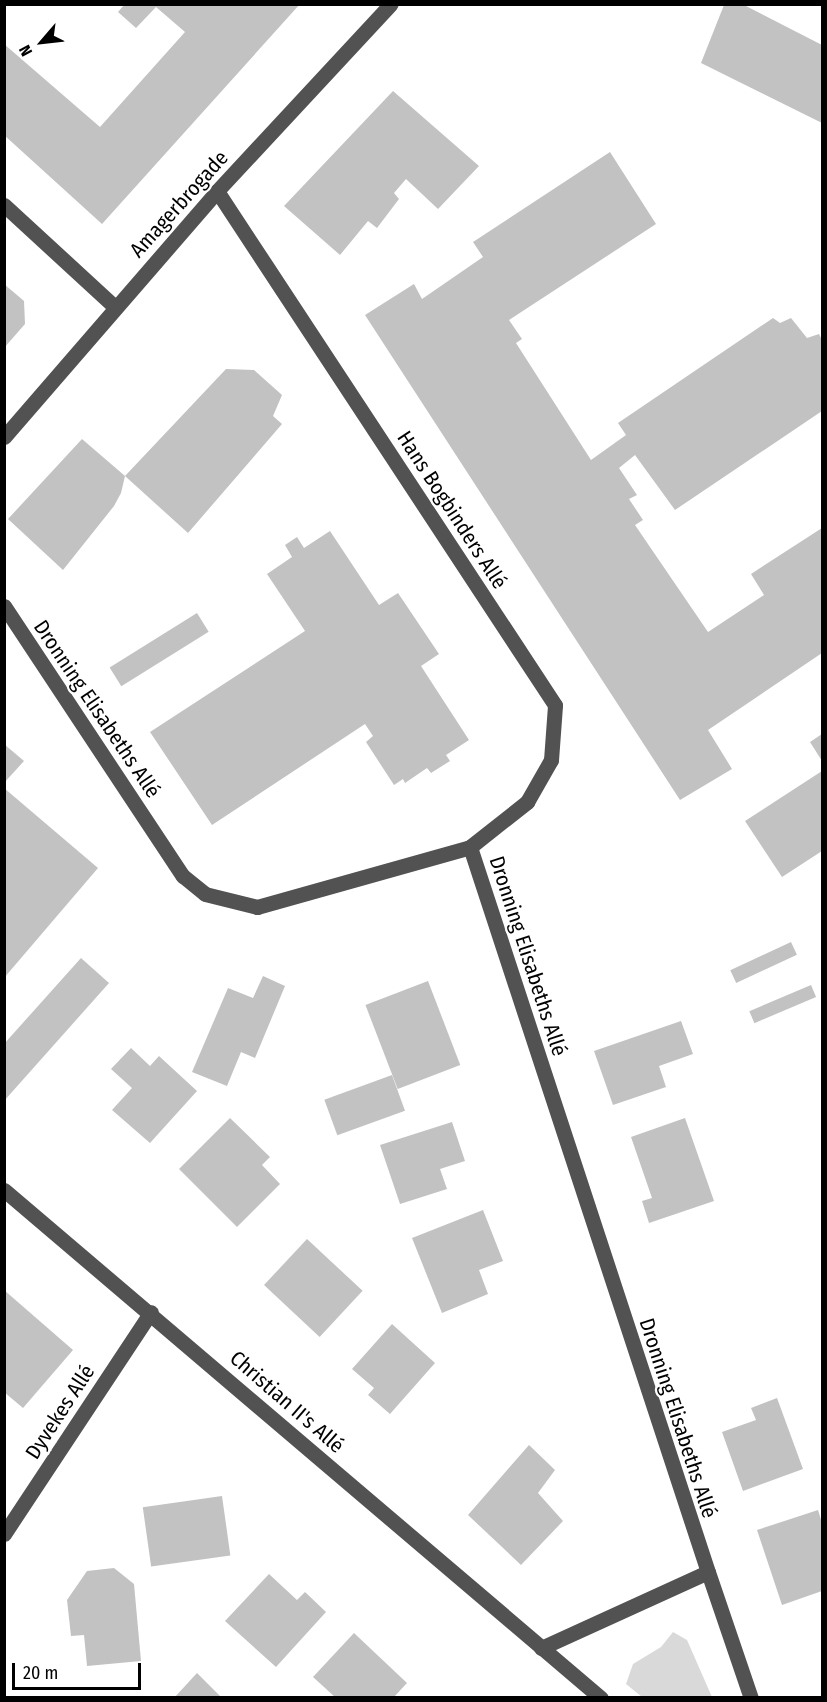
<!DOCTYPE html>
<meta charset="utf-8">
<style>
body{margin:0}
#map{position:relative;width:827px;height:1702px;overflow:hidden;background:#fff;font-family:"Fira Sans Condensed",sans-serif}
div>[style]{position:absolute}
.green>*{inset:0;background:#d9d9d9}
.building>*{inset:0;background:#c2c2c2;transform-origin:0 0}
.minor>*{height:15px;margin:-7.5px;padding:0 7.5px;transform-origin:7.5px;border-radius:7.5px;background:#525252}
span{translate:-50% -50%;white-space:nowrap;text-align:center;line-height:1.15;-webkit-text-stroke:4.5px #fff;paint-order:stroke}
.street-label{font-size:21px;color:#000}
.frame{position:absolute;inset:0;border:6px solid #000;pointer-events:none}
.north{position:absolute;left:12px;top:12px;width:60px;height:60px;-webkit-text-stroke:4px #fff;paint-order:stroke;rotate:242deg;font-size:16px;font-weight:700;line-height:24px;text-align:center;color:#000}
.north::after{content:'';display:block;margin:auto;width:21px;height:27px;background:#000;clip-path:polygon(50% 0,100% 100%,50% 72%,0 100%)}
.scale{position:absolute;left:12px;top:1663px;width:129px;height:27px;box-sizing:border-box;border:3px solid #000;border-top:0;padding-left:8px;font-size:18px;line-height:21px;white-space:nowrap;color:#000;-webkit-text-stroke:4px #fff;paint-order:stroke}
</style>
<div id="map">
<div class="green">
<i style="clip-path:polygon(673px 1632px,687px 1640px,712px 1697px,642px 1697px,626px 1684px,633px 1664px,661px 1647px)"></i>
</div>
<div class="building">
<i style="clip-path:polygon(125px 4px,300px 4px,102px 224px,4px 135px,4px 44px,100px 127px,185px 32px,156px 7px,136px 28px,118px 12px)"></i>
<i style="clip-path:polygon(724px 5px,744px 5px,822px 45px,822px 123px,701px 63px)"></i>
<i style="clip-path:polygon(393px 91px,479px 166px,438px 209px,406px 179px,394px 193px,399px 199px,377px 228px,368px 221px,340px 255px,284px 206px)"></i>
<i style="clip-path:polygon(610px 152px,656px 224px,509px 320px,522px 339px,516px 343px,591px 460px,626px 435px,618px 423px,773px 318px,780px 323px,791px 318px,807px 338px,819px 334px,822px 340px,822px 411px,675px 510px,635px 455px,619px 468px,637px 495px,629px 499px,643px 520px,635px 525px,708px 632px,764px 595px,751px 574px,822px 528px,822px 653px,708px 730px,732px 769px,680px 800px,365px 315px,414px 284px,422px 299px,483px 257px,473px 242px)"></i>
<i style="clip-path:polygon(4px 284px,24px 301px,25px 324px,4px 348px)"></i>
<i style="clip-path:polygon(226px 369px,254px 370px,282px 395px,273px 416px,282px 424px,188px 533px,125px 476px,121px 493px,114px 506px,63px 570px,8px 519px,82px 439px,125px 476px)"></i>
<i style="clip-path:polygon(330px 531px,379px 605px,398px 593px,439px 654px,421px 666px,469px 740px,446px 755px,450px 761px,431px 773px,427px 768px,405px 783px,403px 779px,394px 785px,366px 742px,373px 736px,365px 724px,212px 825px,150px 732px,305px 631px,267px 574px,292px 557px,285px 545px,297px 537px,304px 548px)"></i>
<i style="left:197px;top:613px;width:22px;height:103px;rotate:58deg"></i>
<i style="clip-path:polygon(822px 734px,822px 761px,810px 742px)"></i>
<i style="clip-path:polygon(4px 744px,24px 761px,4px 783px)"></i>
<i style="clip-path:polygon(822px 771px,822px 851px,782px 877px,745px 821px)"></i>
<i style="clip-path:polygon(4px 788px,98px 868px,4px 978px)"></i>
<i style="left:791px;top:942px;width:14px;height:67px;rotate:65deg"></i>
<i style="clip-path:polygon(81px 958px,109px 983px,4px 1101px,4px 1044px)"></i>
<i style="clip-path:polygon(263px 976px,285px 986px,255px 1058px,241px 1052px,227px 1086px,192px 1072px,228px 988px,253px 998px)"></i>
<i style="left:428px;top:981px;width:90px;height:67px;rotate:69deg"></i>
<i style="left:811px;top:985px;width:13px;height:67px;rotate:67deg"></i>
<i style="clip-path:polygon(681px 1021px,693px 1054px,659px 1066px,666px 1087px,613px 1105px,594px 1051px)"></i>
<i style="clip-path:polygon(131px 1048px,150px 1066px,159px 1056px,197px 1091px,150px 1143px,112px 1110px,132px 1088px,111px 1069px)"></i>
<i style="left:392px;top:1075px;width:38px;height:72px;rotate:70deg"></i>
<i style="clip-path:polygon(230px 1118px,270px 1157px,262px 1165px,280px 1184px,237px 1227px,179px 1169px)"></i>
<i style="clip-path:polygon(685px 1118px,714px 1201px,649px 1223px,642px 1201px,652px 1198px,631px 1137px)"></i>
<i style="clip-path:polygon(452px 1122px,465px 1161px,440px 1169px,447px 1189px,400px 1204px,380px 1145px)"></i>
<i style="clip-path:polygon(483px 1210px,503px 1261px,479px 1270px,488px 1294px,442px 1313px,412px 1238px)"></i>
<i style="left:307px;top:1239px;width:76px;height:63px;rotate:43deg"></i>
<i style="clip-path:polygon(4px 1290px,73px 1350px,23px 1408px,4px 1392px)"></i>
<i style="clip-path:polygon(392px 1324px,435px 1363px,390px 1414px,368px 1395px,374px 1388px,352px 1369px)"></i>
<i style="clip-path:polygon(777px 1398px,803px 1469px,743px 1491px,722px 1432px,756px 1420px,751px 1408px)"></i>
<i style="clip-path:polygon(529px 1445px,555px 1470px,538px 1493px,563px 1521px,521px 1565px,468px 1515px)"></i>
<i style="left:222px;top:1496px;width:60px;height:80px;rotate:82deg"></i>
<i style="clip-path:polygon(818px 1510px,822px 1523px,822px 1591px,782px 1605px,757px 1530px)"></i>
<i style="clip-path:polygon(114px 1568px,134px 1584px,141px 1661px,87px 1666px,84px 1635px,71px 1636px,67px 1600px,87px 1571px)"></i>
<i style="clip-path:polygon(269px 1574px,297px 1600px,305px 1592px,326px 1612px,276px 1667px,225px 1621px)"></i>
<i style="clip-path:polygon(354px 1633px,407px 1683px,393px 1698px,336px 1698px,313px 1677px)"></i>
<i style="clip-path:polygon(197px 1673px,222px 1698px,174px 1698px)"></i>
</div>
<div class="minor">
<i style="left:4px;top:205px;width:151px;rotate:42.6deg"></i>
<i style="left:4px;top:437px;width:325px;rotate:-49.1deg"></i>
<i style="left:217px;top:191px;width:255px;rotate:-47.1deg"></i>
<i style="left:4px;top:606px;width:324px;rotate:56.5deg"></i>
<i style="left:183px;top:876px;width:28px;rotate:39deg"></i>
<i style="left:205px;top:894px;width:54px;rotate:14deg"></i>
<i style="left:257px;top:907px;width:221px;rotate:-15.7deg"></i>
<i style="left:470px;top:847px;width:73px;rotate:-38.3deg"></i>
<i style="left:527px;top:802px;width:48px;rotate:-60.3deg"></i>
<i style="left:551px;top:760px;width:55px;rotate:-85.8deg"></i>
<i style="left:555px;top:705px;width:615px;rotate:-123.33deg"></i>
<i style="left:470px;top:847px;width:763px;rotate:71.83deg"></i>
<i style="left:4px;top:1190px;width:784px;rotate:40.4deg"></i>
<i style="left:4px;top:1534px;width:266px;rotate:-56.5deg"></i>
<i style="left:541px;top:1648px;width:183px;rotate:-24.5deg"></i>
<i style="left:708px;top:1572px;width:133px;rotate:71.2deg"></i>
</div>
<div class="street-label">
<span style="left:179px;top:204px;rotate:-48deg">Amagerbrogade</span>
<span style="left:452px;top:510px;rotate:57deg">Hans Bogbinders Allé</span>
<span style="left:97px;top:709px;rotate:56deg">Dronning Elisabeths Allé</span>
<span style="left:528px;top:956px;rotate:72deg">Dronning Elisabeths Allé</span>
<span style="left:287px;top:1402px;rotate:41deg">Christian II's Allé</span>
<span style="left:60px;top:1412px;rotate:-57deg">Dyvekes Allé</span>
<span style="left:678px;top:1418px;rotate:72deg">Dronning Elisabeths Allé</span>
</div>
<div class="frame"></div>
<div class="north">N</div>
<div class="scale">20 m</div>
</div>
